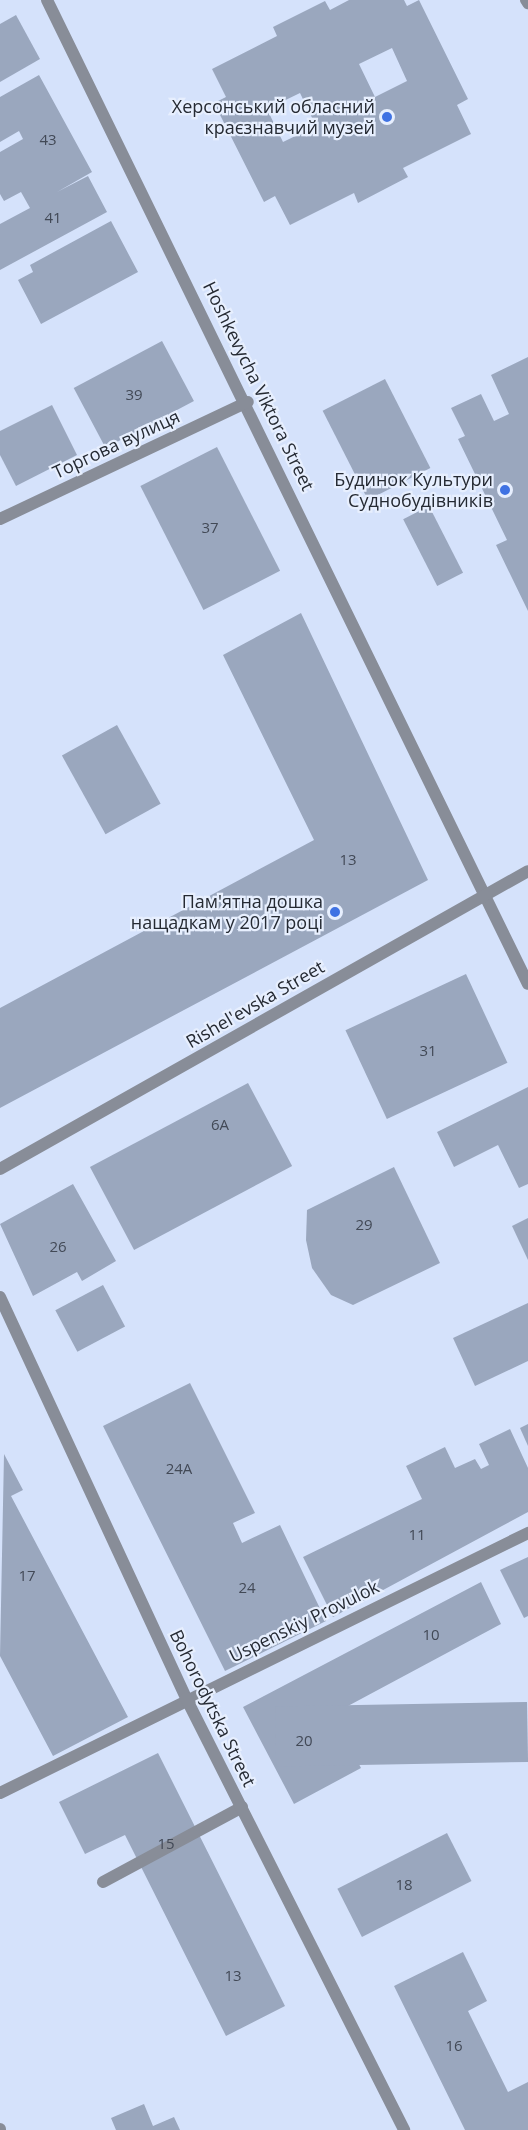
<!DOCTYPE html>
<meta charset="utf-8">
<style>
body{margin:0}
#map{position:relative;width:528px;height:2130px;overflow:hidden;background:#d5e2fb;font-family:"Open Sans",sans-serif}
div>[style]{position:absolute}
.building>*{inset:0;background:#9aa7be;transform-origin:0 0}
.service>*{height:12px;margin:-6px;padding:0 6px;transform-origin:6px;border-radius:6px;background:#888d98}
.minor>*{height:12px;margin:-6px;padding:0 6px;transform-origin:6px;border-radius:6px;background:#888d98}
.tertiary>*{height:12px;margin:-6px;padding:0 6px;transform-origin:6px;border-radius:6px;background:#888d98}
.dots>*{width:16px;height:16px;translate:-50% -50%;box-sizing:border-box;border:3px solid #e7effe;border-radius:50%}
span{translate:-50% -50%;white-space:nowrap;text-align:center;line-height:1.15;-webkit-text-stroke:4.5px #e7effe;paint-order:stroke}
.number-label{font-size:15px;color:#424956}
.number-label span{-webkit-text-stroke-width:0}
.poi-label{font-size:18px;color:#252a33}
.right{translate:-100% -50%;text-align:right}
.street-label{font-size:18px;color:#252a33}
</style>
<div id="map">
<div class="building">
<i style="clip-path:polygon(evenodd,349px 0,404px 0,407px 6px,419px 0,468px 99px,457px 105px,471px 134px,403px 168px,408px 177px,358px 203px,354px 193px,290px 225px,275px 196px,264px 202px,214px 103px,226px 97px,212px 69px,277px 36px,273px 27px,325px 1px,330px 10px,349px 0,392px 48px,407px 81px,375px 97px,359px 64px,392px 48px,349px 0,300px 93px,316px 126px,283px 142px,267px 109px,300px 93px)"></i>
<i style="clip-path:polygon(16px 15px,40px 59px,0 82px,0 24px)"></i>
<i style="clip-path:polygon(39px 75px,92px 172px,57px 192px,88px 176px,107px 212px,0 270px,0 224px,30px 208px,21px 192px,4px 201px,0 194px,0 152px,23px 139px,19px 131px,0 142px,0 97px)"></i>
<i style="clip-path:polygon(111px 221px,138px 272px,41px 324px,18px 280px,33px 272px,30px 265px)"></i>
<i style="left:162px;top:341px;width:68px;height:100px;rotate:62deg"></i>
<i style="clip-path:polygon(528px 357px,528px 611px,496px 545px,507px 540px,458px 439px,465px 436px,451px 408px,481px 394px,494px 421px,509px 414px,491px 375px)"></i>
<i style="left:385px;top:379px;width:100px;height:70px;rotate:63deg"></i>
<i style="clip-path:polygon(52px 405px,77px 455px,16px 486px,0 455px,0 431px)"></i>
<i style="left:217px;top:447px;width:139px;height:86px;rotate:63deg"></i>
<i style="left:429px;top:506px;width:75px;height:29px;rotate:63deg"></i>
<i style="clip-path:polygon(301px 613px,428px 880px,0 1108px,0 1008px,314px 840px,223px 655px)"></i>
<i style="left:117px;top:725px;width:90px;height:63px;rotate:61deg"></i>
<i style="left:466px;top:974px;width:98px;height:133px;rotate:65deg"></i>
<i style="left:248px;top:1083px;width:94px;height:179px;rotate:62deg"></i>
<i style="clip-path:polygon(528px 1087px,528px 1184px,519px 1188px,498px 1145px,454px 1167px,437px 1132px)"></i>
<i style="clip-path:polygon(394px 1167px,440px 1263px,353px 1305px,331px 1295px,312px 1268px,306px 1240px,307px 1210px)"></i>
<i style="clip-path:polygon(73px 1184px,116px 1261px,82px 1281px,77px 1272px,33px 1296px,0 1224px)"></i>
<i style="clip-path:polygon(528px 1218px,528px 1260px,512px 1226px)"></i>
<i style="left:103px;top:1285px;width:47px;height:54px;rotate:62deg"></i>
<i style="clip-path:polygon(528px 1303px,528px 1361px,475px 1386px,453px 1338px)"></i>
<i style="clip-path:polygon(190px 1383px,255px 1513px,233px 1523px,242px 1543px,280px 1525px,326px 1621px,225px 1671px,103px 1426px)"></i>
<i style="clip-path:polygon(528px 1424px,528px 1446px,520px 1428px)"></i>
<i style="clip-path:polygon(510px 1429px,528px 1468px,528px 1512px,333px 1617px,303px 1557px,422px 1499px,406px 1466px,445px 1447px,455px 1468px,475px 1459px,481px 1469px,489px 1465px,479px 1444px)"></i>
<i style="clip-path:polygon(4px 1454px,23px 1490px,11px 1496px,128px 1717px,53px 1756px,0 1656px)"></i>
<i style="clip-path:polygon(528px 1557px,528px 1616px,524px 1618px,500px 1570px)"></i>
<i style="clip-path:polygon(481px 1582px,501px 1624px,333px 1714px,361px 1768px,294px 1804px,243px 1707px)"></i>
<i style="left:527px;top:1702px;width:60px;height:252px;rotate:89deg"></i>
<i style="clip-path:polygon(158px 1753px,285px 2006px,226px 2036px,125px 1835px,85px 1854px,59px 1802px)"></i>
<i style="left:447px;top:1833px;width:54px;height:123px;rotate:63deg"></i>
<i style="clip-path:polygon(463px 1952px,487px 2001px,468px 2011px,508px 2092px,528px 2082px,528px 2130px,465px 2130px,394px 1986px)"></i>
<i style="clip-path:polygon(144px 2104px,153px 2126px,174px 2117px,180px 2130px,116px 2130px,111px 2118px)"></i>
</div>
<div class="service">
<i style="left:103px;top:1882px;width:158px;rotate:-28.3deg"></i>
<i style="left:0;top:2129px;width:1px;rotate:90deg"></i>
</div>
<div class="minor">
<i style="left:47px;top:0;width:1095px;rotate:63.95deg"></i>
<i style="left:0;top:519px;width:274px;rotate:-25.3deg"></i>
<i style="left:0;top:1169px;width:606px;rotate:-29.44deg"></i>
<i style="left:0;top:1793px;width:589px;rotate:-26.22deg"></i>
</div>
<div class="tertiary">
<i style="left:526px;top:0;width:4px;rotate:56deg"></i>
<i style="left:0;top:1297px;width:442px;rotate:65.1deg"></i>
<i style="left:186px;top:1698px;width:484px;rotate:63.2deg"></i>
</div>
<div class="dots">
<i style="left:387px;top:117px;background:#3f72e3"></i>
<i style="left:505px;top:490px;background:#3f72e3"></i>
<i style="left:335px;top:912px;background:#3f72e3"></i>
</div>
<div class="number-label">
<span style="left:48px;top:140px">43</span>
<span style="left:53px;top:218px">41</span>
<span style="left:134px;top:395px">39</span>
<span style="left:210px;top:528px">37</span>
<span style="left:348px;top:860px">13</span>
<span style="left:428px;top:1051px">31</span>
<span style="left:220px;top:1125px">6А</span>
<span style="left:364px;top:1225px">29</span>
<span style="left:58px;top:1247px">26</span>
<span style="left:179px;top:1469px">24А</span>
<span style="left:417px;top:1535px">11</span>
<span style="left:27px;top:1576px">17</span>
<span style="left:247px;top:1588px">24</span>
<span style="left:431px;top:1635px">10</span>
<span style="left:304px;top:1741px">20</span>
<span style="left:166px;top:1844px">15</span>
<span style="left:404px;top:1885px">18</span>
<span style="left:233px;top:1976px">13</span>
<span style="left:454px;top:2046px">16</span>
</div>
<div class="poi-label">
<span class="right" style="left:375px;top:117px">Херсонський обласний<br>краєзнавчий музей</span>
<span class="right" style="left:493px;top:490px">Будинок Культури<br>Суднобудівників</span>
<span class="right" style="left:323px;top:912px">Пам'ятна дошка<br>нащадкам у 2017 році</span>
</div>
<div class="street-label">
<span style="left:259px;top:386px;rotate:64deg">Hoshkevycha Viktora Street</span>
<span style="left:116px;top:444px;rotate:-25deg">Торгова вулиця</span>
<span style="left:255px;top:1004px;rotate:-30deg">Rishel'evska Street</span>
<span style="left:304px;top:1621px;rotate:-26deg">Uspenskiy Provulok</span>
<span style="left:213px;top:1708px;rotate:64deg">Bohorodytska Street</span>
</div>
</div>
